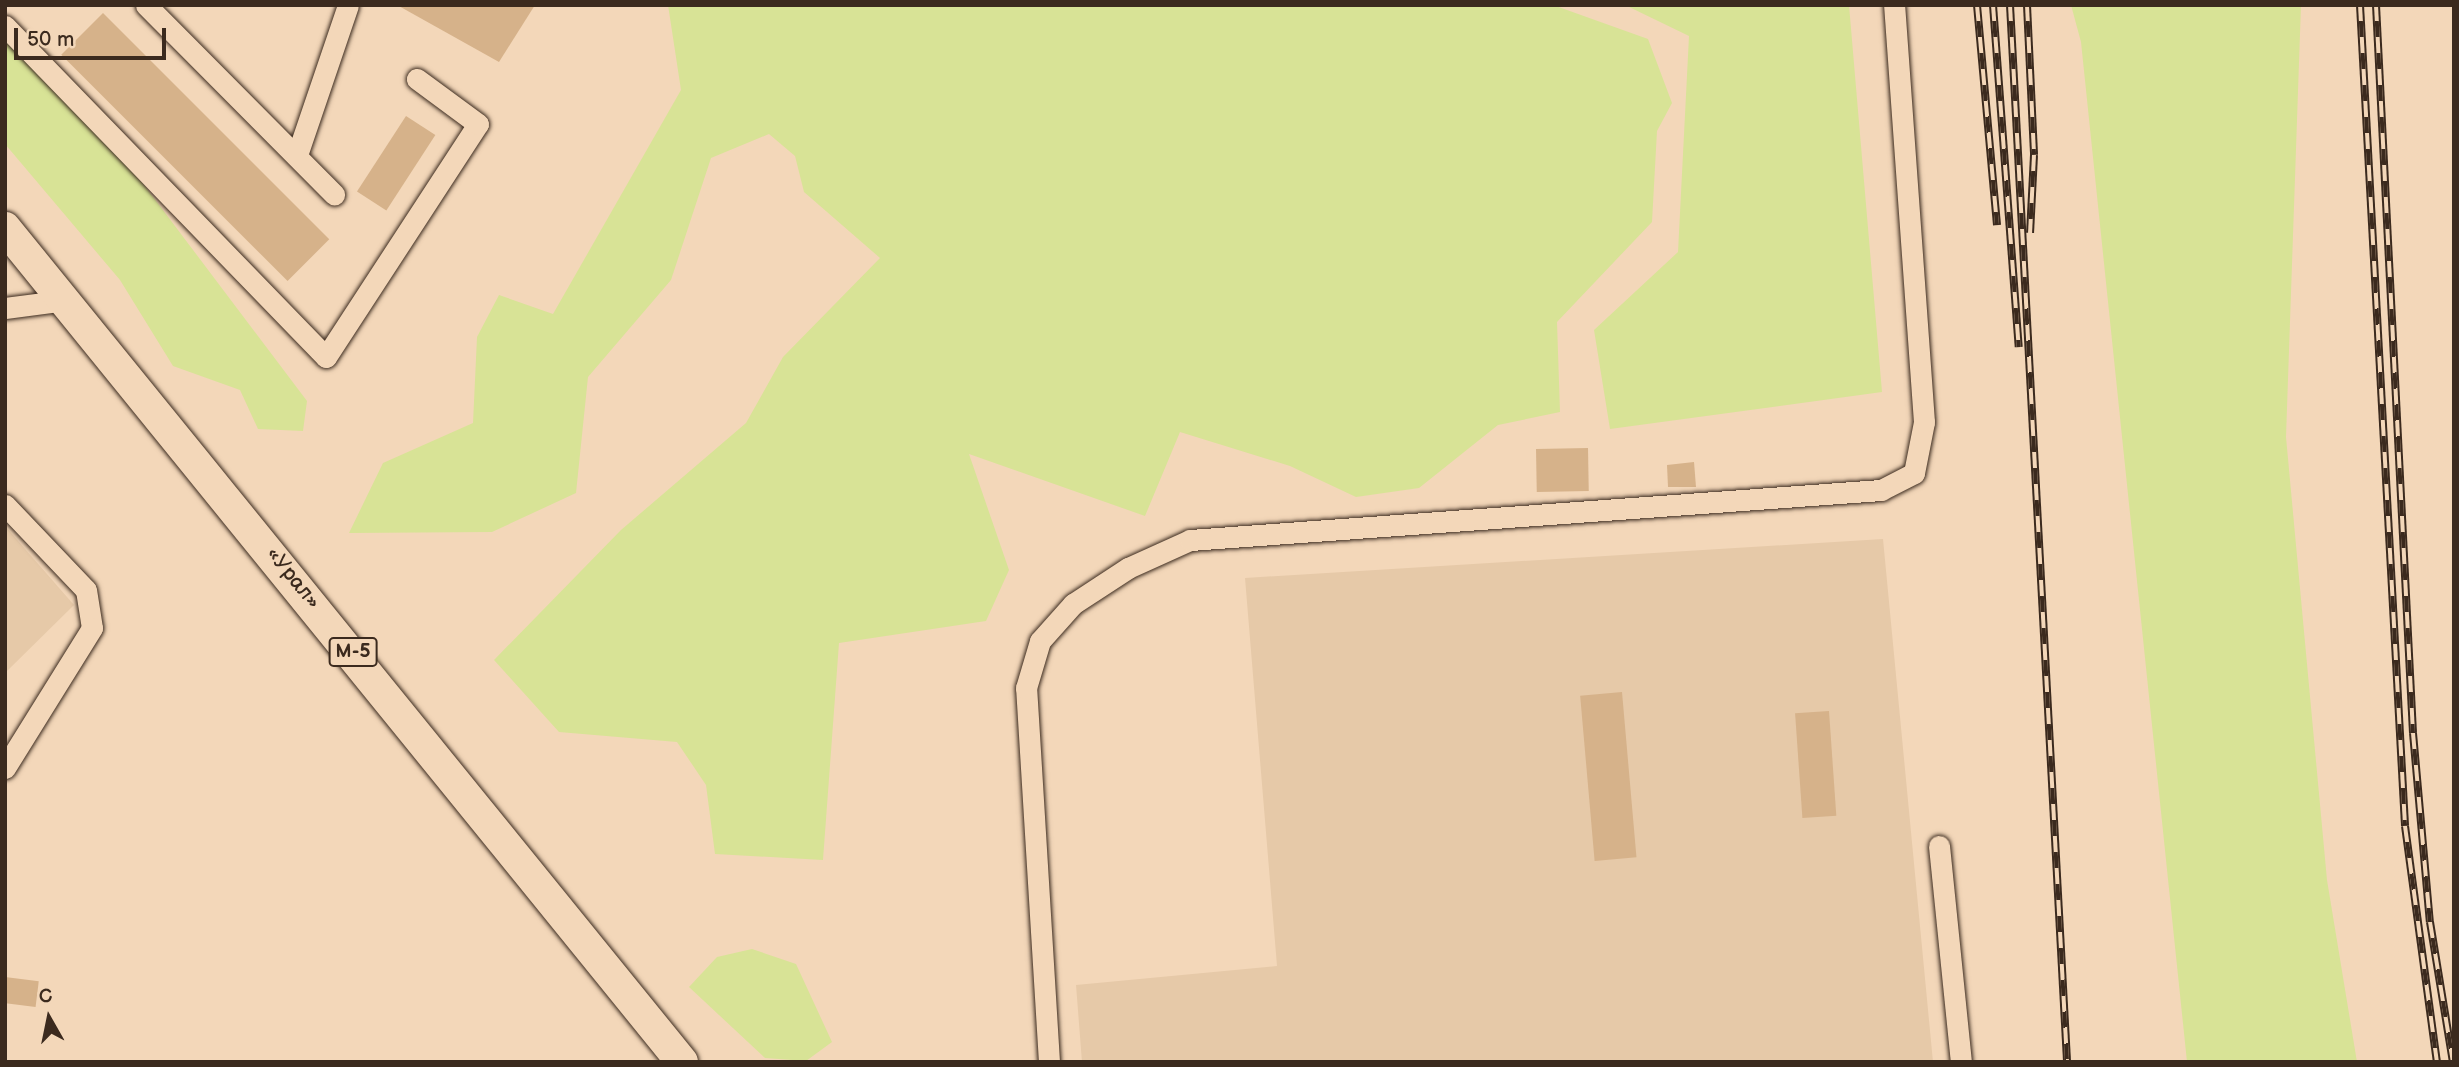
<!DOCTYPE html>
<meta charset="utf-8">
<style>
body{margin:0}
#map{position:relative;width:2459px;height:1067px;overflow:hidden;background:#f3d7b9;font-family:"Balsamiq Sans",sans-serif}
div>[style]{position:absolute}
.built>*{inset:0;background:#e6c9a8}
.green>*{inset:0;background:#d8e396}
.building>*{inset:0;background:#d6b28a;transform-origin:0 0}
.roads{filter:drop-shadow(0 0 2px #3b2a1e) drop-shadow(0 0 2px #3b2a1e)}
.minor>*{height:21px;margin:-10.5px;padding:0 10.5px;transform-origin:10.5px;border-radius:10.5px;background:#f3d7b9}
.highway>*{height:32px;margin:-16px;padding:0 16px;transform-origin:16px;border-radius:16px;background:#f3d7b9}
.rail>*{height:8px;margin-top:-4px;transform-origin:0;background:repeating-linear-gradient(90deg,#f3d7b9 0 16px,#3b2a1e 0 32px);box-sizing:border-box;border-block:2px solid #3b2a1e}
span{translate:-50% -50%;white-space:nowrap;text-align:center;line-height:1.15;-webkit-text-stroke:5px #f3d7b9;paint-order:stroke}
.shield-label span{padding:2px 5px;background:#f3d7b9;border:2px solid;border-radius:5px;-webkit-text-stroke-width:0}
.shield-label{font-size:19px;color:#3b2a1e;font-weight:700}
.street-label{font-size:21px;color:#3b2a1e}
.frame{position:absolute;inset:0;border:7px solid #3b2a1e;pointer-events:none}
.north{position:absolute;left:14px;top:983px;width:70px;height:70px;-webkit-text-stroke:5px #f3d7b9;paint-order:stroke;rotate:351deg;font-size:19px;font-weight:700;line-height:28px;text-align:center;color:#3b2a1e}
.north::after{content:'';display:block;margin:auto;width:24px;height:32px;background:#3b2a1e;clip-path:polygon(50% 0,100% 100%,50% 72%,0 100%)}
.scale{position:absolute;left:14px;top:28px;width:152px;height:32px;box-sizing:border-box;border:4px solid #3b2a1e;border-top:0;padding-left:9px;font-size:21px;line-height:24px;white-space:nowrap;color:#3b2a1e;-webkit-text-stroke:5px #f3d7b9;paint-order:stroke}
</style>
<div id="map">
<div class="built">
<i style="clip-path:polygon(5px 526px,74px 605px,5px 673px)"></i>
<i style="clip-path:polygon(1883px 539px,1933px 1062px,1082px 1062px,1076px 985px,1277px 966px,1245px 578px)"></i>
</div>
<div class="green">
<i style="clip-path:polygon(668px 5px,1553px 5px,1648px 39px,1672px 103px,1657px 131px,1652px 222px,1557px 322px,1560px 412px,1498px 425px,1419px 488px,1356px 497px,1290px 466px,1180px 432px,1145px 516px,969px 454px,1009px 570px,986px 621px,839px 643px,823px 860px,715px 854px,706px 785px,677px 742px,559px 732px,494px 660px,621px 530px,746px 423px,783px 357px,880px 258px,804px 192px,795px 156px,769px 134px,711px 158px,671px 280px,588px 377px,576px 493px,492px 532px,349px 533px,383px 463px,473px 423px,477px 337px,499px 295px,553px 314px,681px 90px)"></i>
<i style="clip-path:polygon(1625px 5px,1849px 5px,1882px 392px,1610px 429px,1594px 330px,1678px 252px,1689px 36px)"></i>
<i style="clip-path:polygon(2071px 5px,2301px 5px,2286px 437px,2327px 880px,2357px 1062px,2187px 1062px,2081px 42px)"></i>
<i style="clip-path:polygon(5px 35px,141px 181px,307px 401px,303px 431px,258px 429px,240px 390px,173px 366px,120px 280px,5px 144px)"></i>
<i style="clip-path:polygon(752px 949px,796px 964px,832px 1042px,806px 1061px,765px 1058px,689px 987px,717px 957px)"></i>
</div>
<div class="building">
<i style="clip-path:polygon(397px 5px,535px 5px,499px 62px)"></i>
<i style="left:103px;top:13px;width:320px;height:59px;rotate:45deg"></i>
<i style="left:406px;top:116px;width:35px;height:90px;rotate:33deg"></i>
<i style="left:1588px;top:448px;width:43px;height:52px;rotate:89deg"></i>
<i style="clip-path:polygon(1694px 462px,1696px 487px,1668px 487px,1667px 465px)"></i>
<i style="left:1622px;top:692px;width:166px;height:42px;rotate:85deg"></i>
<i style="left:1829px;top:711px;width:105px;height:34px;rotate:86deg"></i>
<i style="left:5px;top:977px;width:34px;height:26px;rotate:7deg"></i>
</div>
<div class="roads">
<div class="minor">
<i style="left:146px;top:5px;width:267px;rotate:45.2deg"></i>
<i style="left:5px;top:26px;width:461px;rotate:45.9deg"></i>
<i style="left:326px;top:357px;width:278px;rotate:-56.9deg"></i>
<i style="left:478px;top:124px;width:76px;rotate:-143.6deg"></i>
<i style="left:297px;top:155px;width:158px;rotate:-71.2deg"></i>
<i style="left:5px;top:308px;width:63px;rotate:-7.4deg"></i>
<i style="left:5px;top:505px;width:117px;rotate:46.4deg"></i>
<i style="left:86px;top:590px;width:38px;rotate:81deg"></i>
<i style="left:92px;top:628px;width:165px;rotate:121.9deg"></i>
<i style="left:1939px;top:846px;width:217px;rotate:84.2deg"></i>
<i style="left:1049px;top:1062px;width:375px;rotate:-93.5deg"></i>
<i style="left:1026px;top:688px;width:49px;rotate:-73.4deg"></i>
<i style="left:1040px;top:641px;width:50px;rotate:-48.3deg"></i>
<i style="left:1073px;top:604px;width:66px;rotate:-33.2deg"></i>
<i style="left:1128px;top:568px;width:68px;rotate:-24.3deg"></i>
<i style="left:1190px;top:540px;width:693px;rotate:-4.14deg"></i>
<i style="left:1881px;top:490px;width:37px;rotate:-27deg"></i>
<i style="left:1914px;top:473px;width:52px;rotate:-78.9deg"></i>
<i style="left:1924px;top:422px;width:418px;rotate:-94.1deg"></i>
</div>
<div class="highway">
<i style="left:5px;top:228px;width:1074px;rotate:50.93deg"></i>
</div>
</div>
<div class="rail">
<i style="left:1977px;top:5px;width:221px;rotate:84.8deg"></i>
<i style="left:1993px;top:5px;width:343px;rotate:85.7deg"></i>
<i style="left:2010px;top:5px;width:1059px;rotate:86.91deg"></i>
<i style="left:2027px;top:5px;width:150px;rotate:87.3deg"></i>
<i style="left:2034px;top:155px;width:78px;rotate:92.9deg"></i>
<i style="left:2360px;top:5px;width:822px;rotate:86.86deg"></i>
<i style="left:2405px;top:826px;width:238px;rotate:82.3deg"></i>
<i style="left:2376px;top:5px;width:729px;rotate:87.09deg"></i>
<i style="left:2413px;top:733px;width:190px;rotate:84.9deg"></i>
<i style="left:2430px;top:922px;width:142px;rotate:80.7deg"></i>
</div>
<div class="shield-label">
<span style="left:353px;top:652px">М-5</span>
</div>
<div class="street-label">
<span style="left:293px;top:578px;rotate:51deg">«Урал»</span>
</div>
<div class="frame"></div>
<div class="north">С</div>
<div class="scale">50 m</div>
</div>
